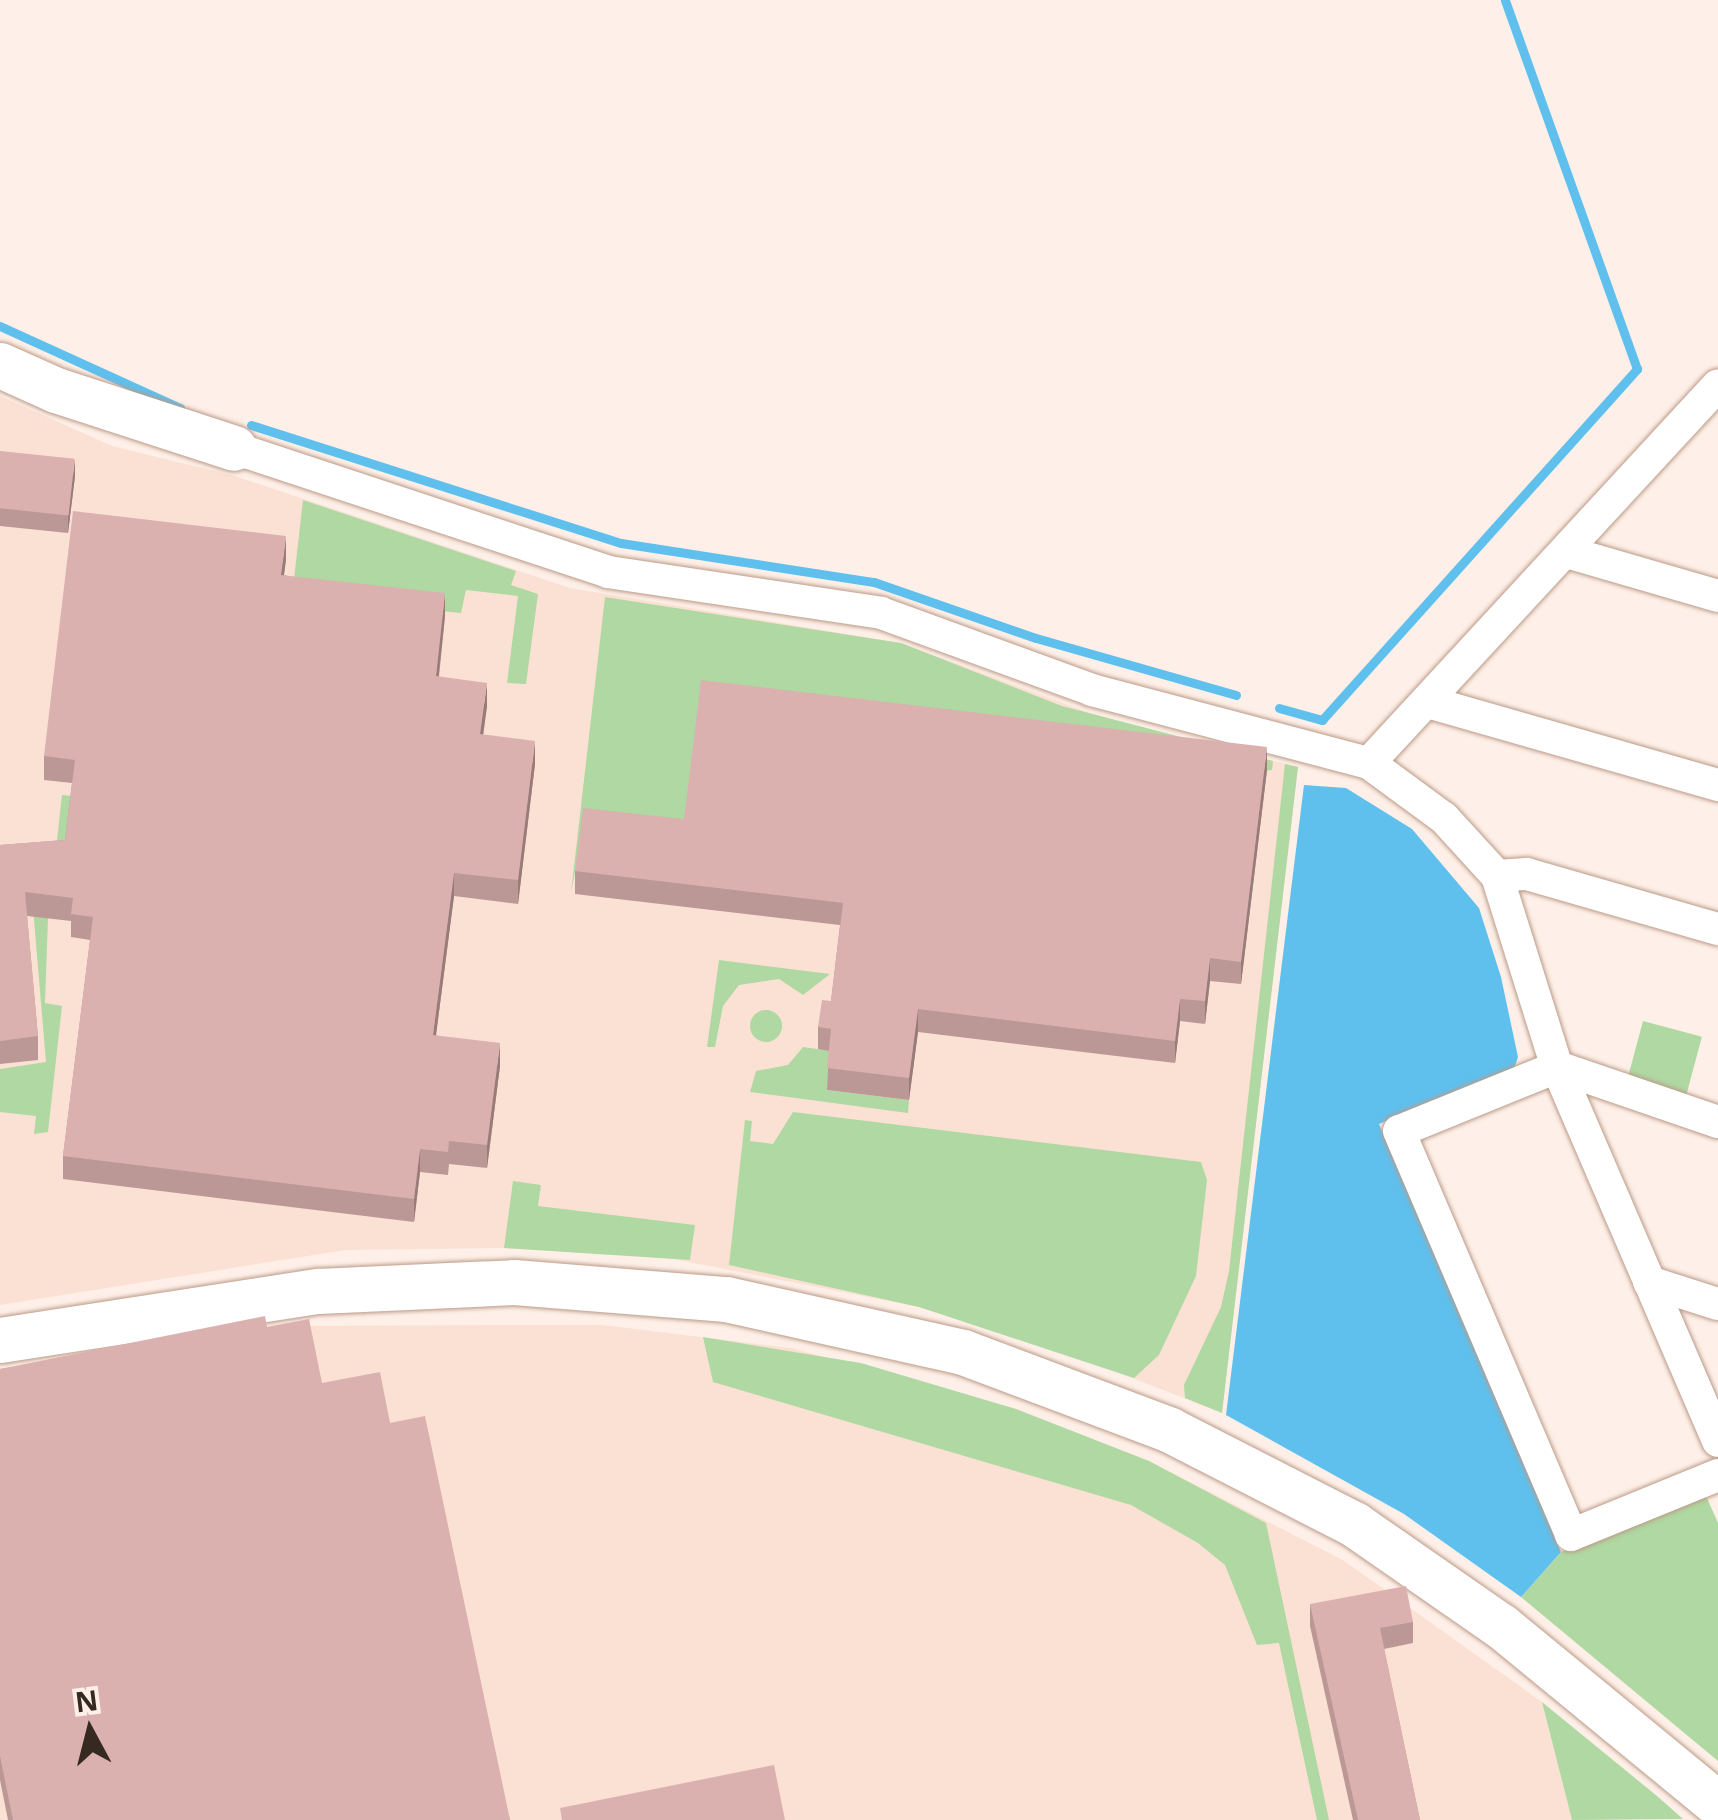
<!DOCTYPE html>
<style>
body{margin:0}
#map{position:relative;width:1718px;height:1820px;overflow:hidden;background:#fef0e8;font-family:"Noto Sans",sans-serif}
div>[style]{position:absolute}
.built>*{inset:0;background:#fbe1d3}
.green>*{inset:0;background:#afd8a2;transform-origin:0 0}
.round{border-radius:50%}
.water>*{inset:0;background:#5fc0ed}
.stream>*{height:9px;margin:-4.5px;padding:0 4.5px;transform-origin:4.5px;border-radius:4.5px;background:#5fc0ed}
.roads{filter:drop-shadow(0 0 2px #bb9a88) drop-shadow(0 0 2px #bb9a88)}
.street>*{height:32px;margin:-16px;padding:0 16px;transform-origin:16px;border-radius:16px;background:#fff}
.secondary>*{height:45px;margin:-22.5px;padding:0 22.5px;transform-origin:22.5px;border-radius:22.5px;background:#fff}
.wall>*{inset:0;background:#bb9896}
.shaded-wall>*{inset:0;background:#997c7a}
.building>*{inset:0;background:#dab1af;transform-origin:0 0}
span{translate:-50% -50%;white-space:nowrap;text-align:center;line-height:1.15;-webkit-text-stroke:10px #fef0e8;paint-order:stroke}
.north{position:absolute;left:40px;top:1680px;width:100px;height:100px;-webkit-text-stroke:8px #fef0e8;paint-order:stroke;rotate:353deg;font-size:28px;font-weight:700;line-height:40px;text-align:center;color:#362921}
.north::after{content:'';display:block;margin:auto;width:35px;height:45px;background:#362921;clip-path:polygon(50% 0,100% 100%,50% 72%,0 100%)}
</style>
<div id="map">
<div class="built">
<i style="clip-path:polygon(0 396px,112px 446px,235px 476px,570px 588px,901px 643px,1114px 722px,1298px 767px,1222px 1413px,1045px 1344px,919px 1307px,663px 1257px,504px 1248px,346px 1250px,0 1305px)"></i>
<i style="clip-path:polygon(482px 1325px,603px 1325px,791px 1348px,1016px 1409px,1149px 1461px,1343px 1560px,1542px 1702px,1572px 1820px,0 1820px,0 1379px,290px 1326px)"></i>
</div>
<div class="green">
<i style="clip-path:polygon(303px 500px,516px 571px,511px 585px,538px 594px,526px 684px,507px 683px,518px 596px,466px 590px,461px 613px,297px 597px,272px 825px,73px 802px,65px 863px,46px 862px,39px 916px,48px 918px,45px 1003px,62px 1006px,48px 1132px,34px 1134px,36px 1116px,0 1112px,0 1069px,46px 1062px,29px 861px,55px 858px,62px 795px,267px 817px)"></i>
<i style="clip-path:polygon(605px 597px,901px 643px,1062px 706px,1273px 761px,1272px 770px,684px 842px,583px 830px,571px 893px)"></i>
<i style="clip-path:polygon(1285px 764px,1298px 767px,1222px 1413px,1185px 1398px,1184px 1385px,1221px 1307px,1229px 1271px)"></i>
<i style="clip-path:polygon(719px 960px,830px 974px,803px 995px,779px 979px,739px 985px,723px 1006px,715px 1047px,707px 1047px)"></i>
<i class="round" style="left:750px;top:1010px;width:32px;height:32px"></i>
<i style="left:1643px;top:1021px;width:61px;height:60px;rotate:15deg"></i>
<i style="clip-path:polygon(803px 1047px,831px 1051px,827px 1090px,909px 1100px,908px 1113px,750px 1092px,756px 1071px,788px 1065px)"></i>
<i style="clip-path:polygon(793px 1112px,1201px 1162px,1207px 1180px,1196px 1276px,1159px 1355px,1134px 1378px,919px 1307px,729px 1265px,745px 1120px,752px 1121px,750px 1141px,773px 1144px)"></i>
<i style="clip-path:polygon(513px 1181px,541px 1185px,538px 1206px,695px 1225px,690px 1260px,504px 1248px)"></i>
<i style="clip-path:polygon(703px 1337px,861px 1363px,1016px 1409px,1149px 1461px,1266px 1523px,1329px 1820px,1317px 1820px,1279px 1643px,1257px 1645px,1225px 1565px,1198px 1543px,1131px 1505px,713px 1382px)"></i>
<i style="clip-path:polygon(1697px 1494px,1707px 1498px,1718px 1523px,1718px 1761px,1521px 1597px,1561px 1552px)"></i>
<i style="clip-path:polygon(1542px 1702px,1657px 1796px,1683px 1819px,1572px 1820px)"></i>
</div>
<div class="water">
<i style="clip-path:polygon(1304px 785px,1346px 788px,1412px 829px,1479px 908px,1501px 977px,1518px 1057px,1514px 1069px,1379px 1124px,1561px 1552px,1521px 1597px,1404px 1514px,1226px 1415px)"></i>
</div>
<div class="stream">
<i style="left:0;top:326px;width:198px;rotate:24.5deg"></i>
<i style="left:251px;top:425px;width:388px;rotate:17.7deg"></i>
<i style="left:621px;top:543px;width:256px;rotate:8.8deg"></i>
<i style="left:874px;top:582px;width:171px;rotate:19.1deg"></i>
<i style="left:1036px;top:638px;width:208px;rotate:15.9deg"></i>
<i style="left:1279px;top:708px;width:45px;rotate:15.6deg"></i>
<i style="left:1322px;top:720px;width:472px;rotate:-48.1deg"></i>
<i style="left:1637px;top:369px;width:392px;rotate:-109.7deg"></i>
</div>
<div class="roads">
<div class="street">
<i style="left:234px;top:448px;width:394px;rotate:18.3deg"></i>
<i style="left:608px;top:572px;width:276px;rotate:8.5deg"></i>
<i style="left:881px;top:613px;width:225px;rotate:20deg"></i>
<i style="left:1092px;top:690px;width:286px;rotate:14.8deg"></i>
<i style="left:1369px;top:763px;width:93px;rotate:36.3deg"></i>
<i style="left:1444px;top:818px;width:79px;rotate:47.6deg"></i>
<i style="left:1497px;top:876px;width:200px;rotate:72.6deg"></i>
<i style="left:1557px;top:1067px;width:407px;rotate:66.7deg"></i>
<i style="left:1567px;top:552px;width:157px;rotate:16.2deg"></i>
<i style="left:1428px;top:702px;width:302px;rotate:16deg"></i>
<i style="left:1369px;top:763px;width:514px;rotate:-47.28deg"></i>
<i style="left:1497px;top:876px;width:30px;rotate:-4deg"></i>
<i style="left:1527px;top:874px;width:199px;rotate:16.1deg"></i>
<i style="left:1718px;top:1122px;width:170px;rotate:-161.1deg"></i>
<i style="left:1557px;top:1067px;width:170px;rotate:157.9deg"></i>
<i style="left:1399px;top:1131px;width:439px;rotate:66.9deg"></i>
<i style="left:1571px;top:1535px;width:159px;rotate:-22.2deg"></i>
<i style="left:1649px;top:1282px;width:72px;rotate:17.7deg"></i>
</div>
<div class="secondary">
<i style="left:0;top:365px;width:61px;rotate:24.1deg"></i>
<i style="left:56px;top:390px;width:187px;rotate:18deg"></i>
<i style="left:0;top:1340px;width:322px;rotate:-8.8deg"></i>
<i style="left:318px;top:1291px;width:196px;rotate:-2.6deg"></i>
<i style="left:514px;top:1282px;width:213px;rotate:4.6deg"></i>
<i style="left:726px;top:1299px;width:243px;rotate:12.6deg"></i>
<i style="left:963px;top:1352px;width:221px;rotate:20.6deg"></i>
<i style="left:1170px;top:1430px;width:207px;rotate:27.1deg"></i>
<i style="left:1354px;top:1524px;width:179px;rotate:34.8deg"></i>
<i style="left:1501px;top:1626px;width:281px;rotate:39.4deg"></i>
</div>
</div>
<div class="wall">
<i style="clip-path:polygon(0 451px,75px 476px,68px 533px,0 526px)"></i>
<i style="clip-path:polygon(286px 559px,284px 575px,445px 616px,439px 677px,487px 706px,483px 735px,535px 764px,518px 904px,454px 896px,436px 1035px,500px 1066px,487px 1168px,449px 1164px,448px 1175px,420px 1172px,414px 1222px,63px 1179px,63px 1156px,90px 940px,71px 937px,71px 921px,27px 916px,38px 1036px,38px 1060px,0 1064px,0 845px,65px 840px,72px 783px,44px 780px,44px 756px)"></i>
<i style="clip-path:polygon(1267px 770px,1241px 984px,1210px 981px,1205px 1024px,1180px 1021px,1175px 1063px,918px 1032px,909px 1100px,827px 1090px,829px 1051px,818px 1049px,818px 1027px,831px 1001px,840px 925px,575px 894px,575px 871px)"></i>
<i style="clip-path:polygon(267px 1327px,322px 1383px,390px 1423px,510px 1820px,8px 1820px,0 1780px,0 1369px)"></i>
<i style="clip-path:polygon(1310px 1604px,1413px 1622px,1413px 1643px,1384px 1649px,1420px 1820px,1353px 1820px,1310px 1626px)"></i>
</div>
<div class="shaded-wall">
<i style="clip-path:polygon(75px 459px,75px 476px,68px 533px,68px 515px)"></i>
<i style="clip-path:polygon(286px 536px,286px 559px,281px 598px,281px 575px)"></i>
<i style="clip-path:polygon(445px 593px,445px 616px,436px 700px,436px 676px)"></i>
<i style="clip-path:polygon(487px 683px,487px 706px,480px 758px,480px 734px)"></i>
<i style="clip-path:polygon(535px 741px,535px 764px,518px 904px,518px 880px)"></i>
<i style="clip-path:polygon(1267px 747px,1267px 770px,1241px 984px,1241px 962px)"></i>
<i style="clip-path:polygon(454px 873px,454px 896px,433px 1058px,433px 1035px)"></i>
<i style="clip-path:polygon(1210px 958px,1210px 981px,1205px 1024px,1205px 1001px)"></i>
<i style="clip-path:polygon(1180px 999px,1180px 1021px,1175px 1063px,1175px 1041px)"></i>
<i style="clip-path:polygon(918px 1009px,918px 1032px,909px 1100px,909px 1078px)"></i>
<i style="clip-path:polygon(500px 1043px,500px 1066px,487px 1168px,487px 1145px)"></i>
<i style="clip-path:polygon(420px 1149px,420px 1172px,414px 1222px,414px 1199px)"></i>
</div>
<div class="building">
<i style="left:0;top:451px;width:75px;height:57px;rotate:6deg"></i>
<i style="clip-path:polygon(73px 511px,286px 536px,281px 575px,445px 593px,436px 676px,487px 683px,480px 734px,535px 741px,518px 880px,454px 873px,433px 1035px,500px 1043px,487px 1145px,449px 1141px,448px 1152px,420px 1149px,414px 1199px,63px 1156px,93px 917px,71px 914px,73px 898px,25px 892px,38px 1036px,0 1041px,0 845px,65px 840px,75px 760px,44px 756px)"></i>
<i style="clip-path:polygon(701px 680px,1267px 747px,1241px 962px,1210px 958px,1205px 1001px,1180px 999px,1175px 1041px,918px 1009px,909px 1078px,827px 1068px,831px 1029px,818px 1027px,822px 1000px,831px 1001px,843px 903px,575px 871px,583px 808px,684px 819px)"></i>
<i style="clip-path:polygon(265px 1316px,267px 1327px,309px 1319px,322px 1383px,380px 1372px,390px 1423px,425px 1416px,510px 1820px,13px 1820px,0 1756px,0 1369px)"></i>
<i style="clip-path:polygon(1406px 1586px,1413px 1622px,1380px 1628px,1420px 1820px,1358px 1820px,1310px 1604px)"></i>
<i style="clip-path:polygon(774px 1765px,785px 1820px,562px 1820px,560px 1808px)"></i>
</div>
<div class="north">N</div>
</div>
